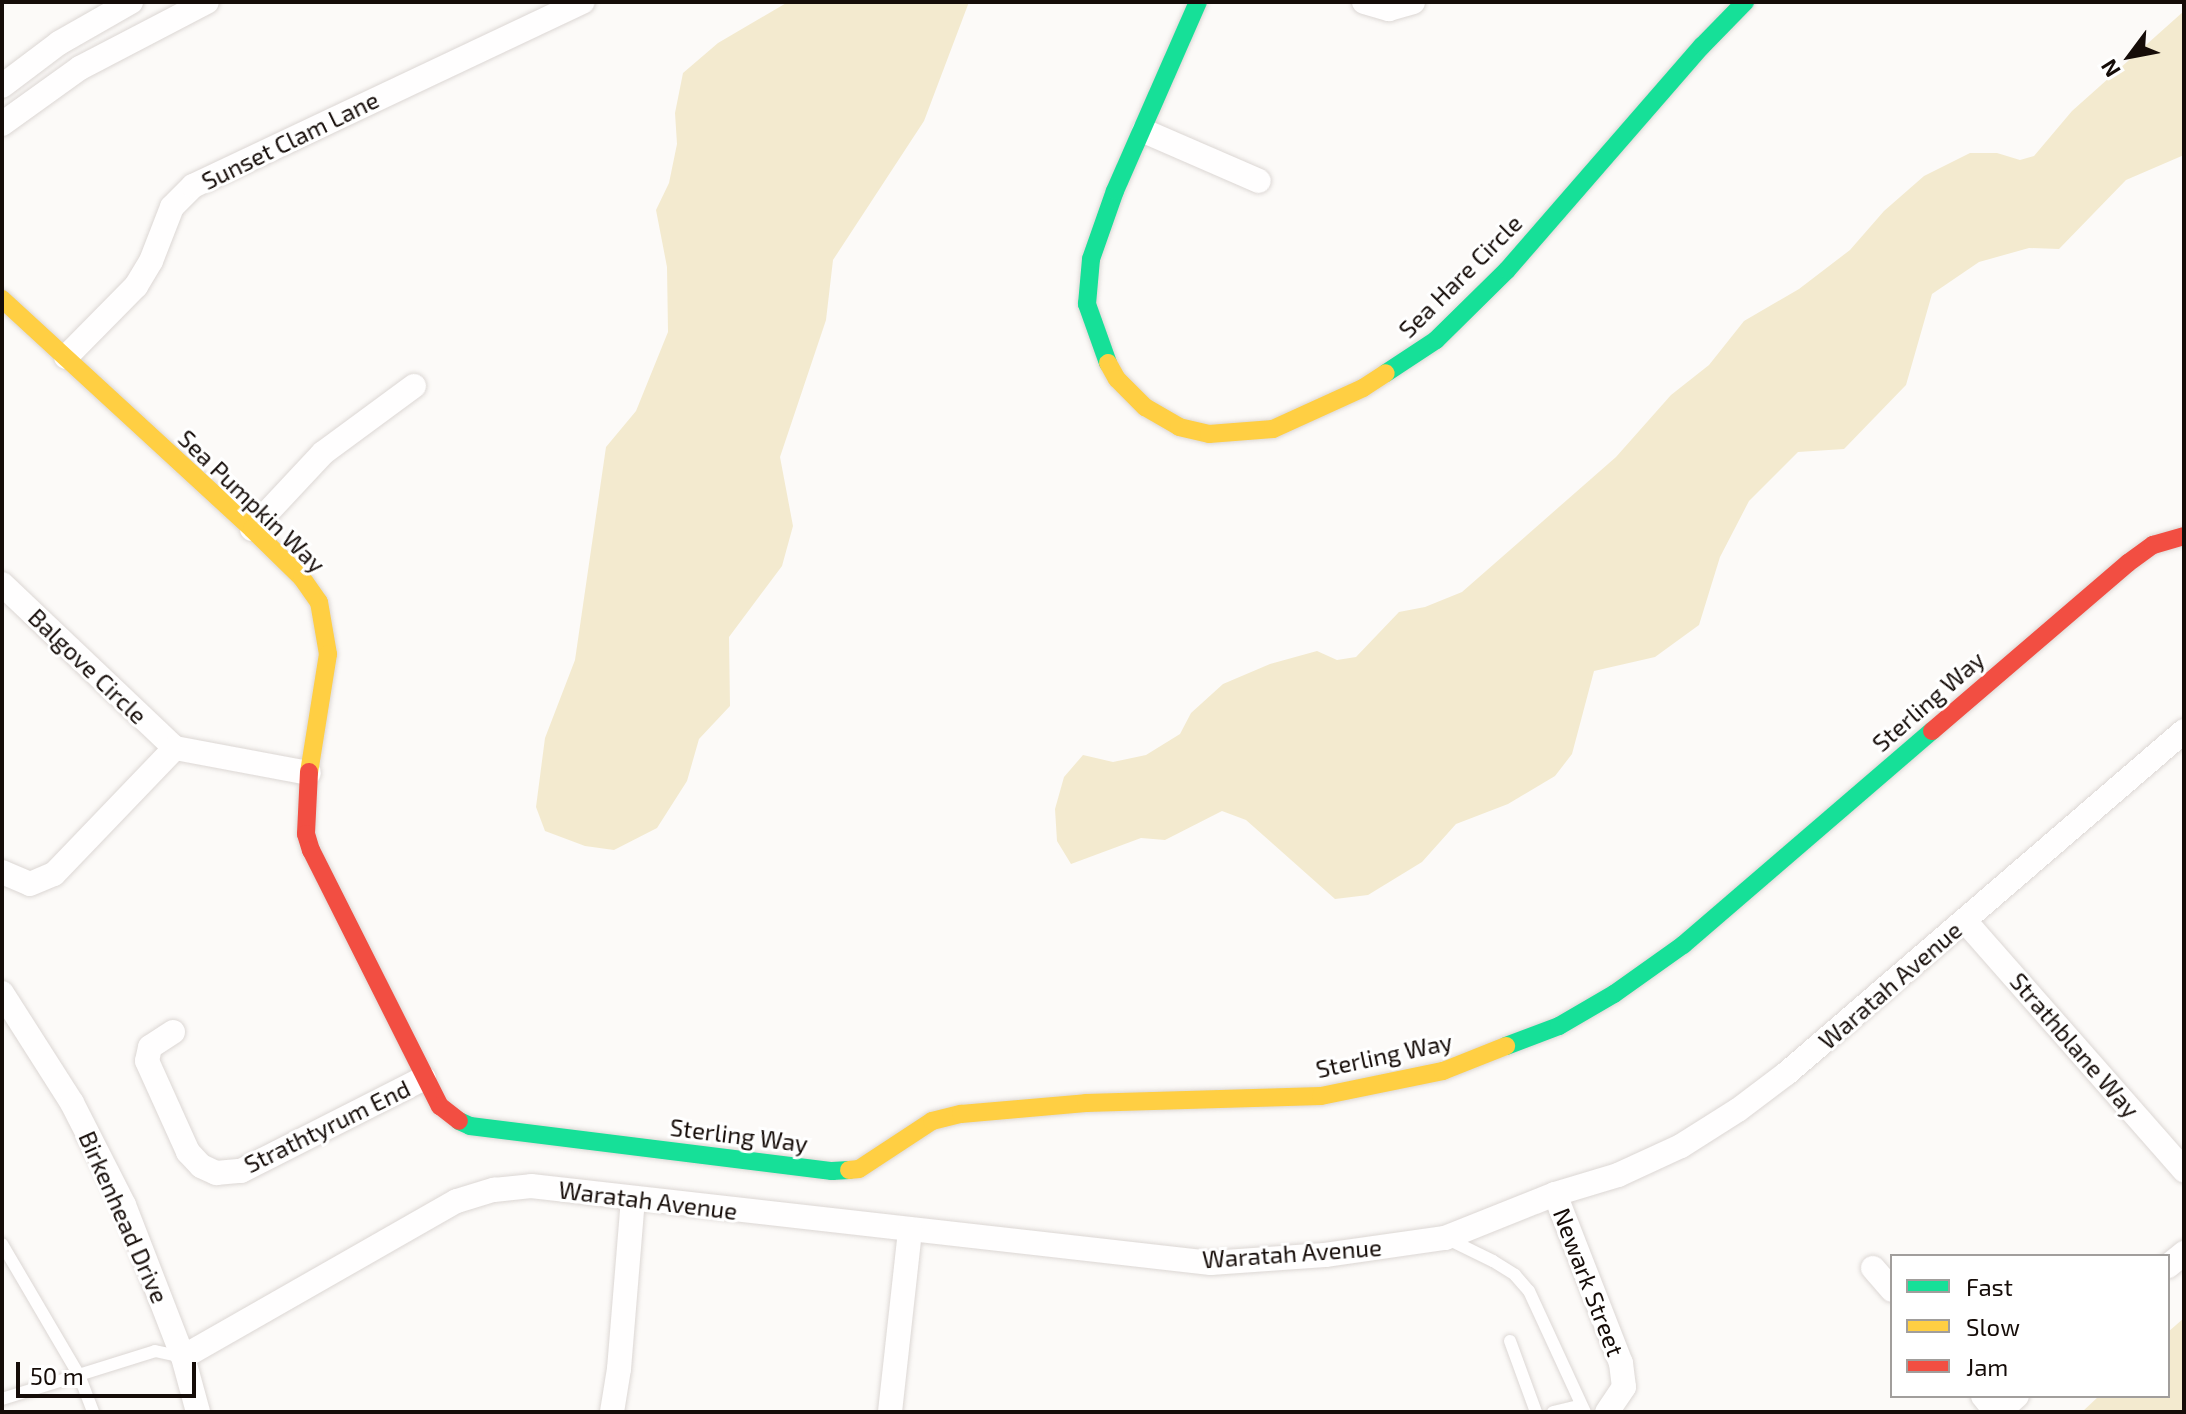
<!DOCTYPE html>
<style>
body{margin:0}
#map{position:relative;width:2186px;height:1414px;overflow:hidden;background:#fcfaf8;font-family:"Exo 2",sans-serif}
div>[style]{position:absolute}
.green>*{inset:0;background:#f3eacf}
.roads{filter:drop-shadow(0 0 2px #dcd7d4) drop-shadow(0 0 2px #dcd7d4)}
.lane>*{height:12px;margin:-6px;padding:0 6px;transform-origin:6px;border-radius:6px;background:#fffefe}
.street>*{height:24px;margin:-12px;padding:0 12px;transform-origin:12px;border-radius:12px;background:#fffefe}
.fast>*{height:18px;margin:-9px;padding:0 9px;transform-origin:9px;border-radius:9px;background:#16e098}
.slow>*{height:18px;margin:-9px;padding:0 9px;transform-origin:9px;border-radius:9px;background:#ffcf43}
.jam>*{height:18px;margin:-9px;padding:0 9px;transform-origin:9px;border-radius:9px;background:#f24e42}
span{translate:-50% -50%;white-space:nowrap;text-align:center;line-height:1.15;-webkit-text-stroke:6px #fff;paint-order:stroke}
.street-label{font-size:24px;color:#150c08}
.frame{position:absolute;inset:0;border:4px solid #150c08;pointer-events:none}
.legend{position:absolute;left:1890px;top:1254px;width:280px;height:144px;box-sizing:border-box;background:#fff;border:2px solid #a19e9c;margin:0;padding:10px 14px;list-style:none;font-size:24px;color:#150c08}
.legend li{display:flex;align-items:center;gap:16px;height:40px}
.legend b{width:40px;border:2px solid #a19e9c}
.north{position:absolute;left:2090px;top:16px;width:80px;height:80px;-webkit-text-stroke:6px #fff;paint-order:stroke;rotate:238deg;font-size:22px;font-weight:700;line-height:32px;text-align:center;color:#150c08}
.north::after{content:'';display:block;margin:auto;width:28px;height:36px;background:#150c08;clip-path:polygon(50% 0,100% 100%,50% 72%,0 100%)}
.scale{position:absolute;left:16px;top:1362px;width:180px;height:36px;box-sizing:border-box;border:4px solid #150c08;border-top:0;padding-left:10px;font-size:24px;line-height:28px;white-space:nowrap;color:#150c08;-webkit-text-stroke:6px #fff;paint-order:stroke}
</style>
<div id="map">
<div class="green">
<i style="clip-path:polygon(788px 2px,969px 2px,924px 121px,833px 260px,826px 320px,780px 457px,793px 526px,782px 566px,729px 637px,730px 706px,699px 739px,687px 781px,657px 828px,614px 850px,585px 846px,545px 831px,536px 807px,545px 738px,575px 660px,606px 447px,636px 411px,668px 332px,667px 267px,656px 210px,669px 183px,677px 144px,675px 113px,683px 73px,718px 43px)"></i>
<i style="clip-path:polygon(2184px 11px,2184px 155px,2126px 180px,2059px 249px,2029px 248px,1979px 262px,1932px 294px,1906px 385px,1844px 449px,1798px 452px,1749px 501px,1720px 557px,1699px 625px,1655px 657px,1594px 671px,1572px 754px,1555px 776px,1508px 804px,1456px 824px,1422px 862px,1368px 895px,1335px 899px,1246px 820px,1222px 811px,1165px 840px,1141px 838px,1071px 864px,1057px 841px,1055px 809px,1064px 777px,1083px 755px,1113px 762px,1146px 755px,1180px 734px,1191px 713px,1223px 684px,1270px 664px,1317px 651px,1337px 660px,1356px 657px,1399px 612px,1425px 607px,1462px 592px,1616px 457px,1671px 395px,1709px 365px,1744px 321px,1799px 289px,1850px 250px,1884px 211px,1924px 176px,1970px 153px,1997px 153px,2020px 160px,2034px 156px,2072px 111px)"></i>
<i style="clip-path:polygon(2184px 1318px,2184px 1412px,2082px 1412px,2099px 1396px,2168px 1396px,2168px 1332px)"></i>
</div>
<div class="roads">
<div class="lane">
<i style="left:1448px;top:1239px;width:50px;rotate:26.1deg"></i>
<i style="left:1493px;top:1261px;width:26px;rotate:32deg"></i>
<i style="left:1515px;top:1275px;width:21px;rotate:49deg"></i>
<i style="left:1529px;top:1291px;width:133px;rotate:65.2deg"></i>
<i style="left:2px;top:1244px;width:152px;rotate:59.6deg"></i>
<i style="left:79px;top:1375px;width:40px;rotate:69deg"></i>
<i style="left:1510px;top:1341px;width:76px;rotate:69.9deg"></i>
<i style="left:2px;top:1399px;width:160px;rotate:-17.4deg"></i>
<i style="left:155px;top:1351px;width:29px;rotate:12deg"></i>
<i style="left:1553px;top:1412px;width:28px;rotate:-13deg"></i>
</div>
<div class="street">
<i style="left:1364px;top:2px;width:26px;rotate:16deg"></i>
<i style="left:1389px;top:9px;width:25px;rotate:-16deg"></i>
<i style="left:2px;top:86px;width:71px;rotate:-37deg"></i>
<i style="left:59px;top:43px;width:83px;rotate:-29.7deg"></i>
<i style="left:2px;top:124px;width:96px;rotate:-35.7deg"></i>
<i style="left:80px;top:68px;width:143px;rotate:-27.5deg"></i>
<i style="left:1144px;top:131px;width:125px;rotate:23.5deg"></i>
<i style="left:66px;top:357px;width:100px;rotate:-45.4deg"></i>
<i style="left:136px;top:286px;width:29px;rotate:-59deg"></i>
<i style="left:151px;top:261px;width:58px;rotate:-68.7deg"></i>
<i style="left:172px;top:207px;width:30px;rotate:-45deg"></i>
<i style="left:193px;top:186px;width:431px;rotate:-25.3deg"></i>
<i style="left:252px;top:529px;width:104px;rotate:-46.9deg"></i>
<i style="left:323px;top:453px;width:113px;rotate:-36.4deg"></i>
<i style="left:2px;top:584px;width:238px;rotate:43.5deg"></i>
<i style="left:175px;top:748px;width:136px;rotate:10.6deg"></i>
<i style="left:2px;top:872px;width:30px;rotate:23deg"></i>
<i style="left:30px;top:884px;width:26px;rotate:-23deg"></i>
<i style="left:54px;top:874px;width:175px;rotate:-46.2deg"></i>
<i style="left:1965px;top:921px;width:332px;rotate:48.7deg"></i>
<i style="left:2px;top:993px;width:130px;rotate:57.5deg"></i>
<i style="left:72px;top:1103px;width:114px;rotate:63deg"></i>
<i style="left:124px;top:1205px;width:163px;rotate:68.8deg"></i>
<i style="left:183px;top:1357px;width:57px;rotate:74.7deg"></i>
<i style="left:173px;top:1032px;width:27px;rotate:147deg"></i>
<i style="left:150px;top:1047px;width:14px;rotate:102deg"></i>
<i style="left:147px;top:1061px;width:100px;rotate:65.7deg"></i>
<i style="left:188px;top:1152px;width:19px;rotate:47deg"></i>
<i style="left:201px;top:1166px;width:17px;rotate:25deg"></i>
<i style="left:216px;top:1173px;width:25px;rotate:-5deg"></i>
<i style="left:241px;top:1171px;width:205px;rotate:-26.9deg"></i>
<i style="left:1555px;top:1194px;width:181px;rotate:68.7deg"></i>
<i style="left:1621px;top:1363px;width:24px;rotate:83deg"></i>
<i style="left:1624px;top:1387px;width:30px;rotate:124deg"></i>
<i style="left:2168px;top:1266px;width:21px;rotate:-39deg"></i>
<i style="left:1873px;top:1268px;width:29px;rotate:49deg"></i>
<i style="left:183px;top:1357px;width:315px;rotate:-29.7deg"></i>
<i style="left:457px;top:1201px;width:39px;rotate:-17deg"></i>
<i style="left:494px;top:1190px;width:37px;rotate:-6deg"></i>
<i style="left:531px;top:1186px;width:684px;rotate:6.46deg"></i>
<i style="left:1211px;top:1263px;width:114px;rotate:-4deg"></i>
<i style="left:1325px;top:1255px;width:121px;rotate:-8.1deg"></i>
<i style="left:1445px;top:1238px;width:118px;rotate:-21.8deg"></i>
<i style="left:1555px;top:1194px;width:66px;rotate:-16.8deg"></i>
<i style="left:1618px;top:1175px;width:69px;rotate:-24.7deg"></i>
<i style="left:1681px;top:1146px;width:67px;rotate:-32.3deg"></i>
<i style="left:1738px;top:1110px;width:61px;rotate:-37.1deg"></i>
<i style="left:1787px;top:1073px;width:524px;rotate:-40.74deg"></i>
<i style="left:1983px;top:1396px;width:21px;rotate:51deg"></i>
<i style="left:612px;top:1412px;width:44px;rotate:-80.8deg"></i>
<i style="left:619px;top:1369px;width:171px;rotate:-85.3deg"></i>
<i style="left:890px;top:1412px;width:183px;rotate:-83.7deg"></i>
<i style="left:1999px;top:1412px;width:24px;rotate:-42deg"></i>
</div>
<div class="fast">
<i style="left:1108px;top:363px;width:63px;rotate:-109.6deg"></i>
<i style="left:1087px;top:304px;width:45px;rotate:-84.9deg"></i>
<i style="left:1091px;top:259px;width:72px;rotate:-70.6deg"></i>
<i style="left:1115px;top:191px;width:206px;rotate:-66.3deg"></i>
<i style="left:1386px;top:373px;width:60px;rotate:-33.4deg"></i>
<i style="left:1436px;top:340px;width:100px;rotate:-44.6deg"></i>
<i style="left:1507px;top:270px;width:297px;rotate:-49deg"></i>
<i style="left:1702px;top:46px;width:62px;rotate:-45.7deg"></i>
<i style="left:1506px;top:1046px;width:57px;rotate:-20.7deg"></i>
<i style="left:1559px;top:1026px;width:64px;rotate:-30.2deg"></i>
<i style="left:1614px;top:994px;width:85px;rotate:-35.4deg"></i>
<i style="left:1683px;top:945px;width:328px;rotate:-40.7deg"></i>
<i style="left:459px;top:1121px;width:12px;rotate:24deg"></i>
<i style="left:470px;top:1126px;width:365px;rotate:7.1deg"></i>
<i style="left:832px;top:1171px;width:17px;rotate:-3deg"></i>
</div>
<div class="slow">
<i style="left:2px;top:299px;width:340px;rotate:42.6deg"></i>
<i style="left:252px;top:529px;width:70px;rotate:44.4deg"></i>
<i style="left:302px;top:578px;width:29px;rotate:55deg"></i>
<i style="left:319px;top:602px;width:53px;rotate:80.2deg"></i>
<i style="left:328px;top:654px;width:120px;rotate:99.1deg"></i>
<i style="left:1108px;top:363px;width:18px;rotate:61deg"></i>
<i style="left:1117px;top:379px;width:40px;rotate:45deg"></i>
<i style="left:1145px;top:407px;width:39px;rotate:30deg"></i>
<i style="left:1179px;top:427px;width:31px;rotate:13deg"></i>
<i style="left:1209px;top:434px;width:64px;rotate:-4.5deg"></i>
<i style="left:1273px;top:429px;width:99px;rotate:-24.5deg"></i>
<i style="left:1363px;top:388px;width:27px;rotate:-33deg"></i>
<i style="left:849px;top:1170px;width:10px;rotate:-6deg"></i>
<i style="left:859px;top:1169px;width:87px;rotate:-33.3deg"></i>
<i style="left:932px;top:1121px;width:30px;rotate:-14deg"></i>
<i style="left:961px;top:1114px;width:125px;rotate:-5deg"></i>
<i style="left:1086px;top:1103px;width:235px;rotate:-1.7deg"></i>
<i style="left:1321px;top:1096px;width:125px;rotate:-11.6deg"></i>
<i style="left:1443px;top:1071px;width:68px;rotate:-21.6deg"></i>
</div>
<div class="jam">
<i style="left:1932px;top:731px;width:258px;rotate:-40.6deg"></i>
<i style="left:2128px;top:563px;width:31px;rotate:-36deg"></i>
<i style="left:2153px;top:545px;width:32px;rotate:-16deg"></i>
<i style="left:309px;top:772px;width:62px;rotate:92.8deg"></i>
<i style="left:306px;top:834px;width:17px;rotate:73deg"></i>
<i style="left:311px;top:850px;width:287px;rotate:63.3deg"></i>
<i style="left:440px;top:1106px;width:24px;rotate:38deg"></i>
</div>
</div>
<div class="street-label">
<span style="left:290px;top:140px;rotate:-26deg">Sunset Clam Lane</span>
<span style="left:1460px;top:276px;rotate:-45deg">Sea Hare Circle</span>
<span style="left:252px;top:501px;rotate:44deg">Sea Pumpkin Way</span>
<span style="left:88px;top:666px;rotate:44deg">Balgove Circle</span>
<span style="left:1928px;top:701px;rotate:-41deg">Sterling Way</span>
<span style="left:1890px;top:985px;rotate:-41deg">Waratah Avenue</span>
<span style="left:2075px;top:1045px;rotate:49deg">Strathblane Way</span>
<span style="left:1384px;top:1055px;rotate:-12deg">Sterling Way</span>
<span style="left:327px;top:1126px;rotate:-26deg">Strathtyrum End</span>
<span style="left:739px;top:1135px;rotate:7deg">Sterling Way</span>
<span style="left:648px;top:1200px;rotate:7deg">Waratah Avenue</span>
<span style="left:124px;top:1217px;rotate:66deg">Birkenhead Drive</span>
<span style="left:1292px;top:1253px;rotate:-4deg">Waratah Avenue</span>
<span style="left:1589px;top:1282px;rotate:69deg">Newark Street</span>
</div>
<div class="frame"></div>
<ul class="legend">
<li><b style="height:10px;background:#16e098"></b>Fast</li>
<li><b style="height:10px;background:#ffcf43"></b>Slow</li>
<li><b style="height:10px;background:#f24e42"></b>Jam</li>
</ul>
<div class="north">N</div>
<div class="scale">50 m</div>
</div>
